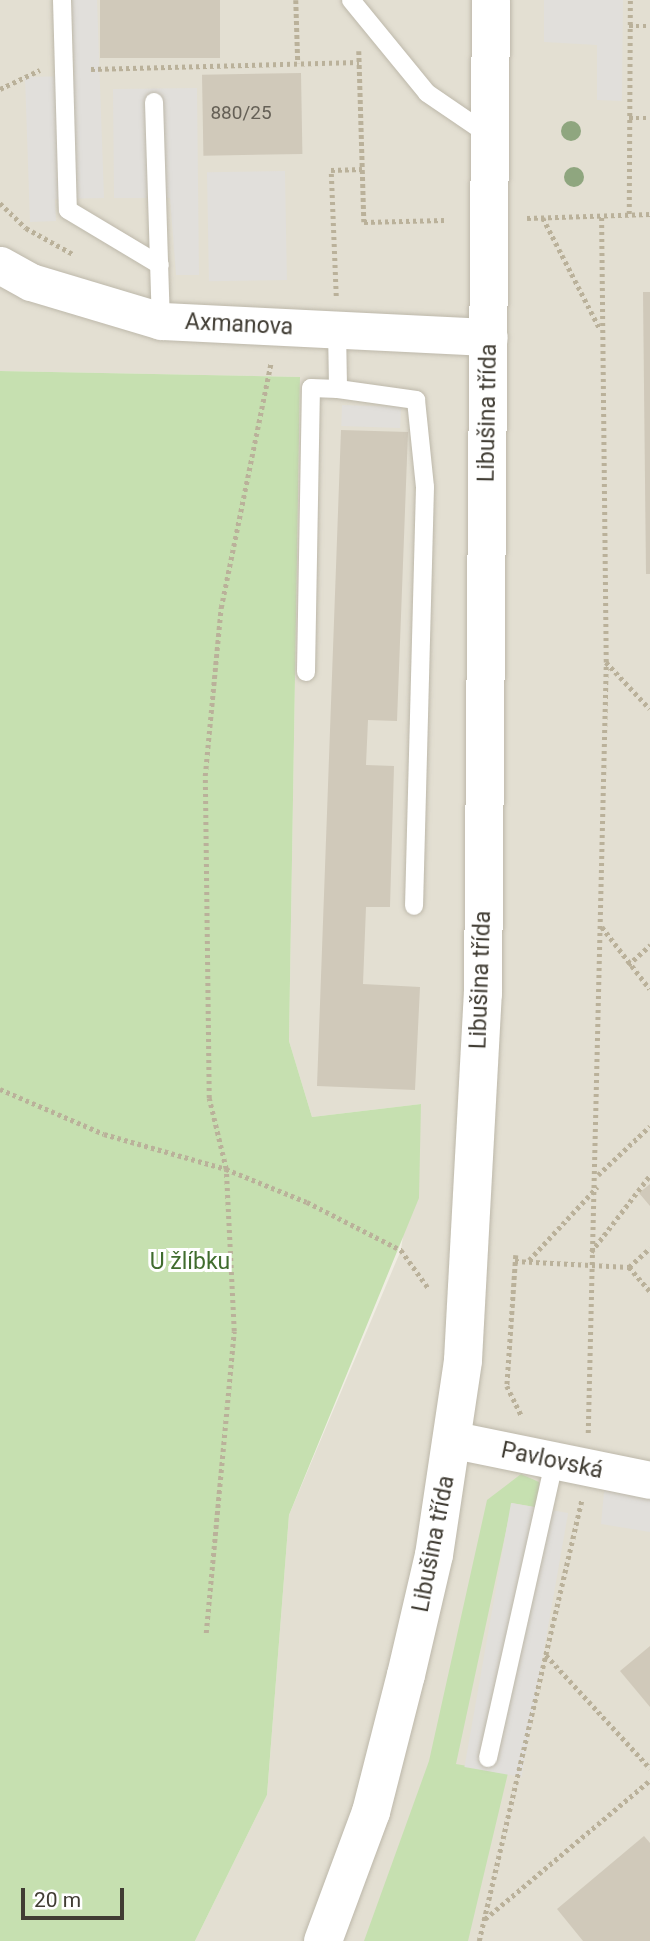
<!DOCTYPE html>
<meta charset="utf-8">
<style>
body{margin:0}
#map{position:relative;width:650px;height:1941px;overflow:hidden;background:#f0ede3;font-family:Roboto,sans-serif}
div>[style]{position:absolute}
.residential>*{inset:0;background:#e3dfd2}
.green>*{inset:0;background:#c6e0b0}
.parking>*{inset:0;background:#e1dfdb;transform-origin:0 0}
.building>*{inset:0;background:#d0c9ba;transform-origin:0 0}
.path>*{height:4.5px;margin-top:-2.25px;transform-origin:0;background:repeating-linear-gradient(90deg,#bab19a 0 3.5px,transparent 0 7px)}
.roads{filter:drop-shadow(0 0 2px #bdb8aa) drop-shadow(0 0 2px #bdb8aa)}
.service>*{height:18px;margin:-9px;padding:0 9px;transform-origin:9px;border-radius:9px;background:#fff}
.minor>*{height:37px;margin:-18.5px;padding:0 18.5px;transform-origin:18.5px;border-radius:18.5px;background:#fff}
.tertiary>*{height:38px;margin:-19px;padding:0 19px;transform-origin:19px;border-radius:19px;background:#fff}
.trees>*{width:20px;height:20px;margin:-10px;border-radius:50%;background:#8fa67f}
span{translate:-50% -50%;white-space:nowrap;text-align:center;line-height:1.15;-webkit-text-stroke:6px #fff;paint-order:stroke}
.number-label{font-size:19px;color:#656056}
.number-label span{-webkit-text-stroke-width:0}
.street-label{font-size:23px;color:#413d34}
.park-label{font-size:23px;color:#406c2e}
.scale{position:absolute;left:21px;top:1888px;width:103px;height:32px;box-sizing:border-box;border:4px solid #413d34;border-top:0;padding-left:9px;font-size:21px;line-height:24px;white-space:nowrap;color:#413d34;-webkit-text-stroke:5px #fff;paint-order:stroke}
</style>
<div id="map">
<div class="residential">
<i style="clip-path:polygon(0 0,650px 0,650px 1941px,195px 1941px,267px 1795px,289px 1515px,401px 1250px,421px 1104px,312px 1117px,289px 1041px,300px 377px,0 371px)"></i>
</div>
<div class="green">
<i style="clip-path:polygon(0 371px,300px 377px,289px 1041px,312px 1117px,421px 1104px,419px 1198px,289px 1515px,267px 1795px,195px 1941px,0 1941px)"></i>
<i style="clip-path:polygon(521px 1474px,539px 1482px,540px 1508px,512px 1503px,456px 1764px,508px 1773px,468px 1941px,364px 1941px,429px 1761px,487px 1500px)"></i>
</div>
<div class="parking">
<i style="clip-path:polygon(72px 0,97px 0,104px 198px,55px 199px,56px 221px,30px 222px,25px 77px,74px 76px)"></i>
<i style="clip-path:polygon(544px 0,623px 0,622px 101px,597px 100px,597px 45px,544px 42px)"></i>
<i style="clip-path:polygon(197px 88px,199px 275px,176px 275px,170px 198px,114px 198px,113px 89px)"></i>
<i style="left:285px;top:171px;width:109px;height:78px;rotate:89deg"></i>
<i style="left:342px;top:405px;width:59px;height:21px;rotate:2deg"></i>
<i style="clip-path:polygon(605px 1482px,650px 1490px,650px 1532px,601px 1524px)"></i>
<i style="left:511px;top:1503px;width:58px;height:268px;rotate:10deg"></i>
</div>
<div class="building">
<i style="left:100px;top:0;width:120px;height:58px"></i>
<i style="left:301px;top:73px;width:81px;height:99px;rotate:89deg"></i>
<i style="clip-path:polygon(643px 292px,650px 292px,650px 574px,646px 574px)"></i>
<i style="clip-path:polygon(341px 430px,408px 432px,397px 721px,368px 720px,366px 765px,394px 766px,390px 907px,366px 907px,363px 984px,420px 987px,415px 1090px,317px 1086px)"></i>
<i style="clip-path:polygon(650px 1184px,650px 1206px,639px 1193px)"></i>
<i style="clip-path:polygon(650px 1646px,650px 1707px,620px 1671px)"></i>
<i style="clip-path:polygon(644px 1836px,650px 1843px,650px 1941px,583px 1941px,557px 1909px)"></i>
</div>
<div class="path">
<i style="left:296px;top:0;width:63px;rotate:88.2deg"></i>
<i style="left:629px;top:26px;width:21px"></i>
<i style="left:359px;top:51px;width:171px;rotate:88.3deg"></i>
<i style="left:364px;top:222px;width:80px;rotate:-1.4deg"></i>
<i style="left:91px;top:69px;width:268px;rotate:-1.5deg"></i>
<i style="left:0;top:89px;width:44px;rotate:-25.4deg"></i>
<i style="left:629px;top:118px;width:21px"></i>
<i style="left:0;top:203px;width:36px;rotate:44deg"></i>
<i style="left:26px;top:228px;width:54px;rotate:29deg"></i>
<i style="left:629px;top:214px;width:214px;rotate:-89.7deg"></i>
<i style="left:527px;top:218px;width:123px;rotate:-1.9deg"></i>
<i style="left:543px;top:218px;width:125px;rotate:62.8deg"></i>
<i style="left:336px;top:296px;width:126px;rotate:-92.3deg"></i>
<i style="left:331px;top:170px;width:31px;rotate:-2deg"></i>
<i style="left:606px;top:662px;width:64px;rotate:46.9deg"></i>
<i style="left:602px;top:927px;width:78px;rotate:52.3deg"></i>
<i style="left:628px;top:965px;width:30px;rotate:-42deg"></i>
<i style="left:0;top:1089px;width:113px;rotate:23.4deg"></i>
<i style="left:104px;top:1134px;width:127px;rotate:16deg"></i>
<i style="left:226px;top:1169px;width:87px;rotate:22.2deg"></i>
<i style="left:307px;top:1202px;width:106px;rotate:27.1deg"></i>
<i style="left:401px;top:1250px;width:48px;rotate:54.3deg"></i>
<i style="left:598px;top:1175px;width:71px;rotate:-43.3deg"></i>
<i style="left:591px;top:1252px;width:97px;rotate:-52.5deg"></i>
<i style="left:516px;top:1255px;width:131px;rotate:93.9deg"></i>
<i style="left:507px;top:1386px;width:34px;rotate:64deg"></i>
<i style="left:529px;top:1260px;width:100px;rotate:-47deg"></i>
<i style="left:515px;top:1261px;width:114px;rotate:3deg"></i>
<i style="left:629px;top:1267px;width:32px;rotate:49deg"></i>
<i style="left:629px;top:1267px;width:28px;rotate:-42deg"></i>
<i style="left:588px;top:1433px;width:771px;rotate:-88.66deg"></i>
<i style="left:606px;top:662px;width:446px;rotate:-90.6deg"></i>
<i style="left:206px;top:1633px;width:303px;rotate:-84.7deg"></i>
<i style="left:234px;top:1331px;width:162px;rotate:-92.8deg"></i>
<i style="left:226px;top:1169px;width:73px;rotate:-103.5deg"></i>
<i style="left:209px;top:1098px;width:322px;rotate:-90.7deg"></i>
<i style="left:205px;top:776px;width:169px;rotate:-84.6deg"></i>
<i style="left:221px;top:608px;width:251px;rotate:-78.5deg"></i>
<i style="left:546px;top:1655px;width:154px;rotate:47.4deg"></i>
<i style="left:485px;top:1919px;width:216px;rotate:-40.1deg"></i>
<i style="left:479px;top:1941px;width:452px;rotate:-76.9deg"></i>
</div>
<div class="roads">
<div class="service">
<i style="left:62px;top:0;width:210px;rotate:88.4deg"></i>
<i style="left:68px;top:210px;width:107px;rotate:30.9deg"></i>
<i style="left:351px;top:0;width:120px;rotate:50.7deg"></i>
<i style="left:427px;top:93px;width:73px;rotate:34.3deg"></i>
<i style="left:154px;top:102px;width:219px;rotate:88.2deg"></i>
<i style="left:337px;top:329px;width:60px;rotate:89deg"></i>
<i style="left:338px;top:389px;width:79px;rotate:8deg"></i>
<i style="left:416px;top:400px;width:87px;rotate:84.1deg"></i>
<i style="left:425px;top:487px;width:419px;rotate:91.5deg"></i>
<i style="left:306px;top:672px;width:284px;rotate:-89deg"></i>
<i style="left:311px;top:388px;width:27px;rotate:2deg"></i>
<i style="left:488px;top:1758px;width:303px;rotate:-77.4deg"></i>
</div>
<div class="minor">
<i style="left:0;top:265px;width:35px;rotate:29deg"></i>
<i style="left:31px;top:282px;width:136px;rotate:16.7deg"></i>
<i style="left:161px;top:321px;width:328px;rotate:2.8deg"></i>
<i style="left:455px;top:1440px;width:199px;rotate:11.6deg"></i>
</div>
<div class="tertiary">
<i style="left:323px;top:1941px;width:138px;rotate:-69.6deg"></i>
<i style="left:371px;top:1812px;width:141px;rotate:-75.7deg"></i>
<i style="left:406px;top:1675px;width:123px;rotate:-76.9deg"></i>
<i style="left:434px;top:1555px;width:197px;rotate:-81.5deg"></i>
<i style="left:463px;top:1360px;width:367px;rotate:-86.9deg"></i>
<i style="left:483px;top:994px;width:994px;rotate:-89.54deg"></i>
</div>
</div>
<div class="trees">
<i style="left:571px;top:131px"></i>
<i style="left:574px;top:177px"></i>
</div>
<div class="number-label">
<span style="left:241px;top:113px">880/25</span>
</div>
<div class="street-label">
<span style="left:239px;top:325px;rotate:3deg">Axmanova</span>
<span style="left:488px;top:413px;rotate:-89deg">Libušina třída</span>
<span style="left:481px;top:980px;rotate:-88deg">Libušina třída</span>
<span style="left:552px;top:1461px;rotate:12deg">Pavlovská</span>
<span style="left:434px;top:1544px;rotate:-79deg">Libušina třída</span>
</div>
<div class="park-label">
<span style="left:190px;top:1262px">U žlíbku</span>
</div>
<div class="scale">20 m</div>
</div>
